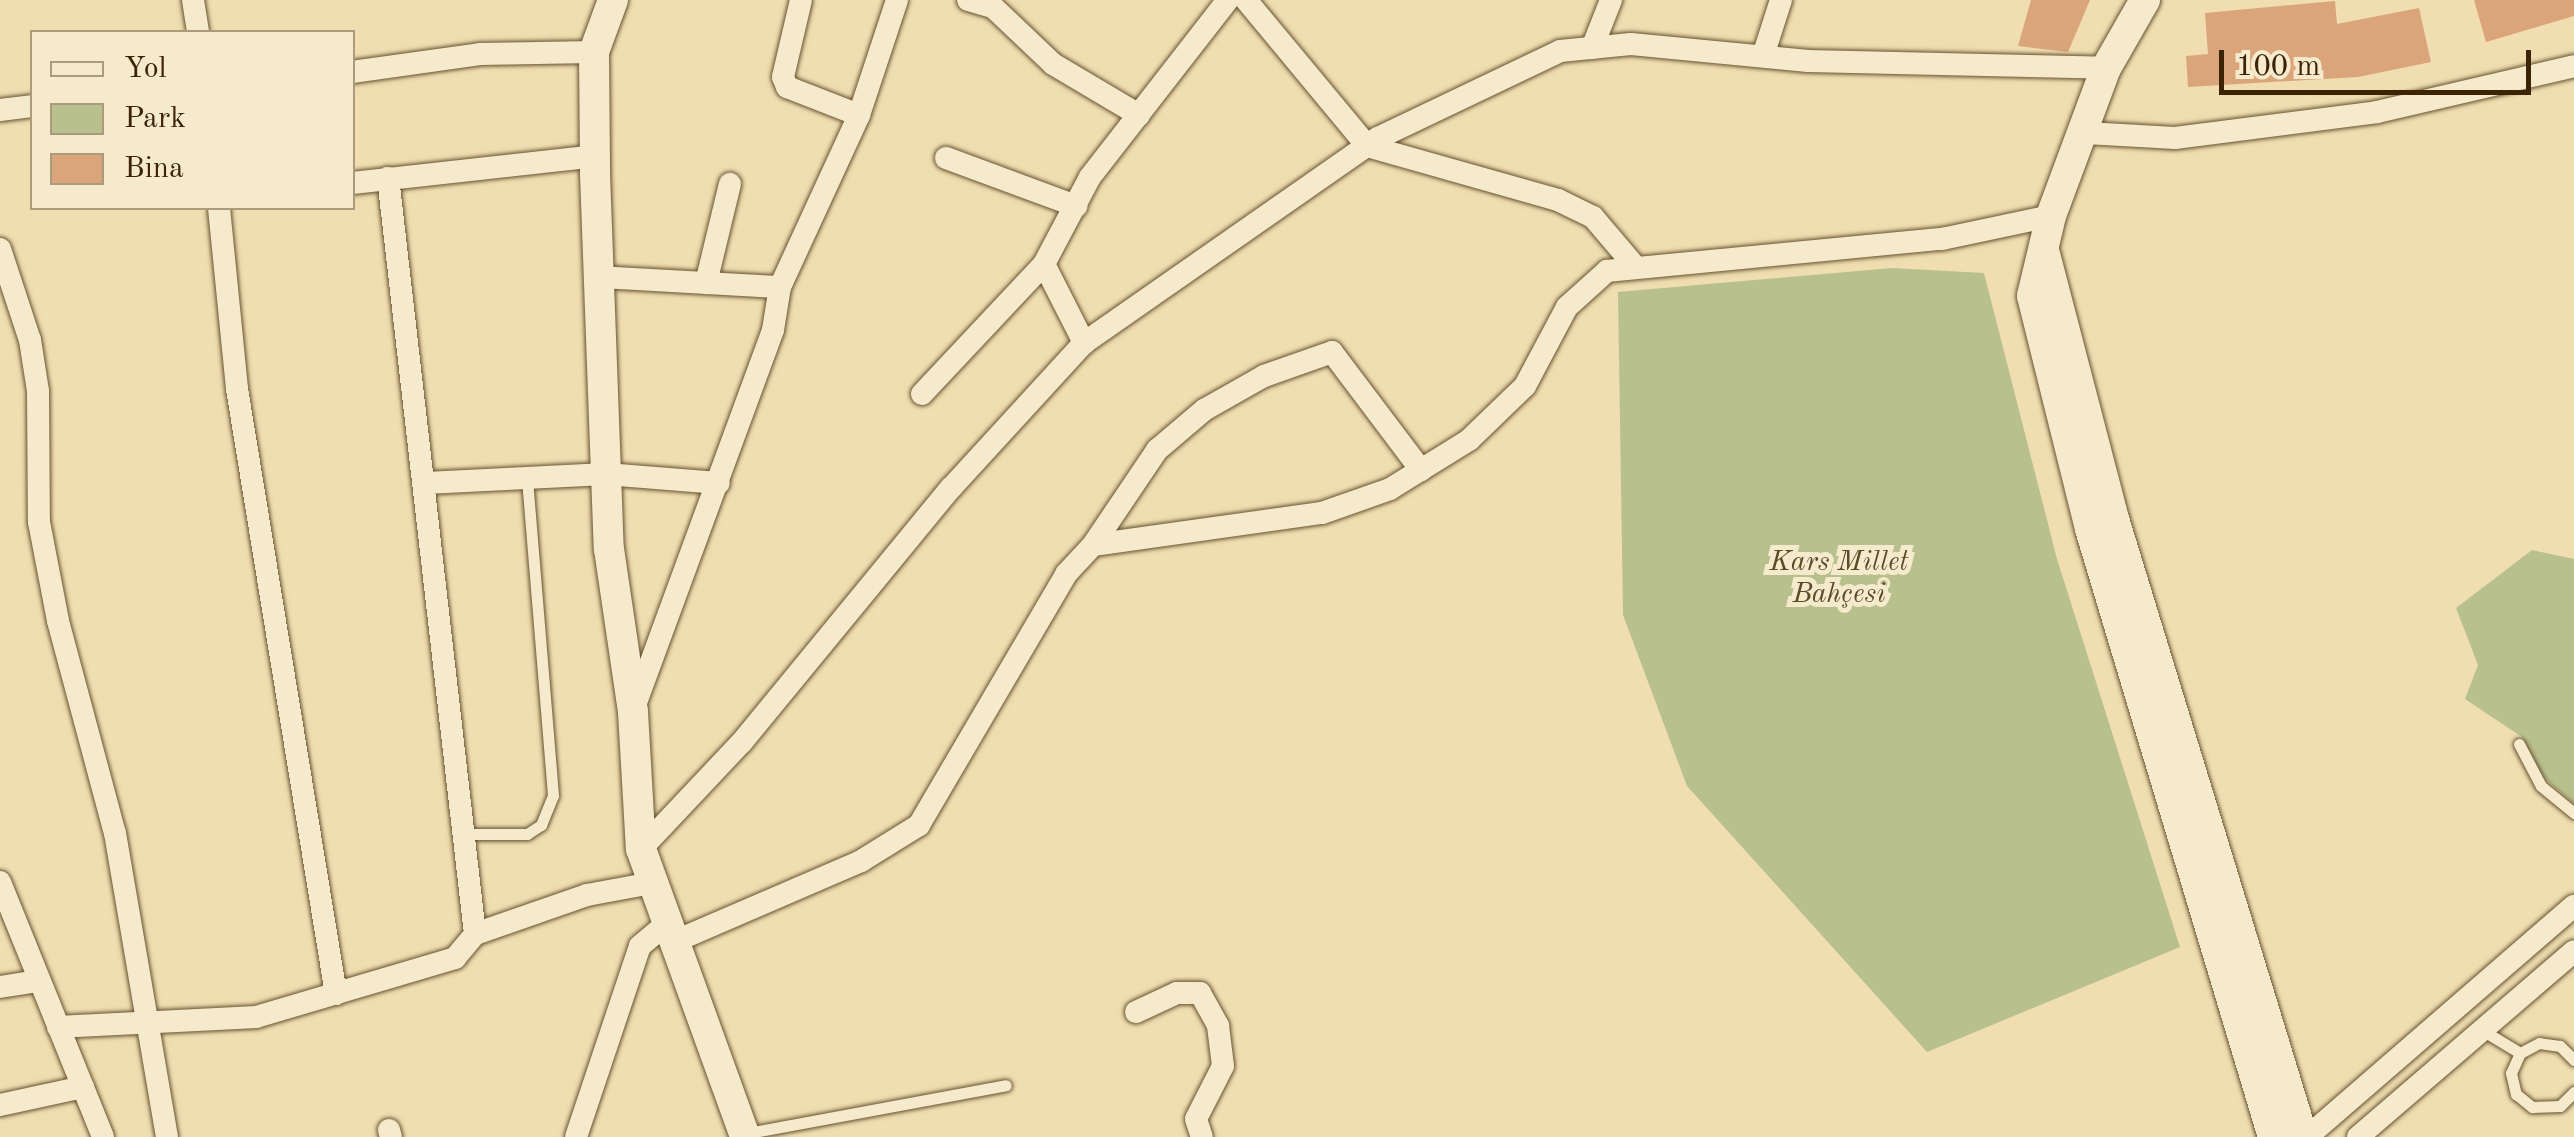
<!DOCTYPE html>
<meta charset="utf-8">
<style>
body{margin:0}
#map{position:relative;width:2574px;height:1137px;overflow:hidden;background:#f0deb1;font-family:"Old Standard TT",serif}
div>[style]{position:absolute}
.green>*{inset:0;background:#b8c18d}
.building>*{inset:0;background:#daa57a}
.roads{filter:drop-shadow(0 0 2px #68522f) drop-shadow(0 0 2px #68522f)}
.lane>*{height:11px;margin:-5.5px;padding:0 5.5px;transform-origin:5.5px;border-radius:5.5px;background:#f5eacc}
.street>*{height:22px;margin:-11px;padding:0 11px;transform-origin:11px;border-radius:11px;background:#f5eacc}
.secondary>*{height:30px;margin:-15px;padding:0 15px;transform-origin:15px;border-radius:15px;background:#f5eacc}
span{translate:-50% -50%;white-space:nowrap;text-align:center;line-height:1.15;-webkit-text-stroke:10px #f5eacc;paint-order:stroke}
.park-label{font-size:28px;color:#5a4a26;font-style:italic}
.legend{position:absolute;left:30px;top:30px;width:325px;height:180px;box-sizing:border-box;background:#f5eacc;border:2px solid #ab9a7c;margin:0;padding:12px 18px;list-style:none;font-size:30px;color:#3b2304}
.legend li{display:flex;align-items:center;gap:20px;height:50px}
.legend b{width:50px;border:2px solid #ab9a7c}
.scale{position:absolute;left:2219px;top:50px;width:312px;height:45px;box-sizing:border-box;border:5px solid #3b2304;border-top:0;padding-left:12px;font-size:30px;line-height:35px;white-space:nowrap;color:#3b2304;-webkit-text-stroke:8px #f5eacc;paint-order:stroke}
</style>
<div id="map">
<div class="green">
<i style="clip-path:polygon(1892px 268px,1984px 273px,2057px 559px,2180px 947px,1927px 1052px,1687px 786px,1623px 615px,1618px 292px)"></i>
<i style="clip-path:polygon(2532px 550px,2574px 559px,2574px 804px,2537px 772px,2522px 737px,2465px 699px,2478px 665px,2456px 608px)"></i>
</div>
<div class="building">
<i style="clip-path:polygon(2031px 0,2090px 0,2068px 52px,2018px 46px)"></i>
<i style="clip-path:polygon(2474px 0,2574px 0,2574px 16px,2486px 42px)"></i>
<i style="clip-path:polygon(2335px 1px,2337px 24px,2419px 8px,2431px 62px,2358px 77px,2188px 87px,2186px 56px,2208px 54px,2205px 13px)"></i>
</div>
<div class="roads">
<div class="lane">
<i style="left:2519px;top:744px;width:47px;rotate:62.4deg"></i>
<i style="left:2541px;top:786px;width:43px;rotate:39.3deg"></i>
<i style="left:464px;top:834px;width:63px"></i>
<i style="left:527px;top:834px;width:17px;rotate:-33deg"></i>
<i style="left:541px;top:825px;width:32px;rotate:-68deg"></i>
<i style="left:553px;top:795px;width:318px;rotate:-94.7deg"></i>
<i style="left:2482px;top:1030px;width:44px;rotate:31.2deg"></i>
<i style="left:2574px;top:1060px;width:20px;rotate:-135deg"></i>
<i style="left:2560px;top:1046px;width:21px;rotate:-172deg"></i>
<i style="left:2539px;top:1043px;width:21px;rotate:152deg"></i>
<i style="left:2520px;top:1053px;width:22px;rotate:114deg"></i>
<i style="left:2511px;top:1073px;width:22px;rotate:77deg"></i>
<i style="left:2516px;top:1094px;width:21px;rotate:39deg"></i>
<i style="left:2532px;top:1107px;width:28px;rotate:-2deg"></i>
<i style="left:2560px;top:1106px;width:20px;rotate:-45deg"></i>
<i style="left:748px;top:1133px;width:262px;rotate:-10.5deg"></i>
</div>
<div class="street">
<i style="left:193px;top:0;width:32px;rotate:81deg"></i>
<i style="left:801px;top:0;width:79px;rotate:103.2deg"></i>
<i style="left:783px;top:77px;width:11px;rotate:68deg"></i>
<i style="left:787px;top:87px;width:77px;rotate:21.3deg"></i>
<i style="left:968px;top:0;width:26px;rotate:16deg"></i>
<i style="left:993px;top:7px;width:83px;rotate:43.5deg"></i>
<i style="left:1053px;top:64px;width:100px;rotate:30.7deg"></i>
<i style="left:1246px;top:0;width:190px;rotate:50.3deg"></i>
<i style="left:1367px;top:146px;width:198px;rotate:15.8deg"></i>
<i style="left:1558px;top:200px;width:39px;rotate:26deg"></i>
<i style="left:1593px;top:217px;width:62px;rotate:49.6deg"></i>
<i style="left:1592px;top:48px;width:52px;rotate:-68.4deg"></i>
<i style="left:1763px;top:56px;width:59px;rotate:-72.2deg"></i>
<i style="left:352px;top:72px;width:129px;rotate:-8deg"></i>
<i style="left:480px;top:54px;width:114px;rotate:-1deg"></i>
<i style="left:0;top:110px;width:32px;rotate:-7deg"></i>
<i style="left:2086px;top:133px;width:89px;rotate:3.2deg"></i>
<i style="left:2175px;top:138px;width:204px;rotate:-7.3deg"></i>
<i style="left:2377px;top:112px;width:202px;rotate:-13.1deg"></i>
<i style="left:946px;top:158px;width:139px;rotate:20.3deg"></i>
<i style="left:352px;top:183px;width:244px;rotate:-6.3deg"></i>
<i style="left:219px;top:208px;width:182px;rotate:84.3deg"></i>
<i style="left:237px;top:389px;width:613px;rotate:80.71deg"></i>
<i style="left:0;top:249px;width:96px;rotate:71.8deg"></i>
<i style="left:30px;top:340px;width:52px;rotate:81.1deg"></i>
<i style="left:38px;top:391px;width:131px;rotate:89.6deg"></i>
<i style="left:39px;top:522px;width:101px;rotate:79.1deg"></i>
<i style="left:58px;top:621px;width:220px;rotate:75deg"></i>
<i style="left:115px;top:833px;width:308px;rotate:80.3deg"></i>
<i style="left:1044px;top:264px;width:89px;rotate:63.1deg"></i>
<i style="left:599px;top:277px;width:181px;rotate:3.2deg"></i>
<i style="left:706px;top:283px;width:102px;rotate:-76.4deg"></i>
<i style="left:922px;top:394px;width:178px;rotate:-46.8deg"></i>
<i style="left:1044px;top:264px;width:98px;rotate:-62.1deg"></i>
<i style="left:1090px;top:177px;width:224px;rotate:-52.1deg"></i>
<i style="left:426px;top:483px;width:180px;rotate:-2.9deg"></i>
<i style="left:606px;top:474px;width:113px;rotate:4.6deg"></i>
<i style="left:1093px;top:545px;width:115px;rotate:-56deg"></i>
<i style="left:1157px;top:450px;width:62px;rotate:-40.4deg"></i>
<i style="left:1204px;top:410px;width:69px;rotate:-29.5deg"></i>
<i style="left:1264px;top:376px;width:72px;rotate:-19.4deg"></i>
<i style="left:1332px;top:352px;width:148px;rotate:53deg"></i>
<i style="left:634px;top:708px;width:403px;rotate:-69.8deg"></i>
<i style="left:773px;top:330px;width:44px;rotate:-80.8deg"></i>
<i style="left:780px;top:287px;width:189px;rotate:-65.3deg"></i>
<i style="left:859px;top:115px;width:121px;rotate:-71.7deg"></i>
<i style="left:641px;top:849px;width:147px;rotate:-46.7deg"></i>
<i style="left:742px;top:742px;width:329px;rotate:-50.6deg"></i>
<i style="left:951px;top:488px;width:197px;rotate:-47.5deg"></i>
<i style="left:1084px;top:343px;width:358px;rotate:-34.9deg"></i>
<i style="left:1378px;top:138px;width:202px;rotate:-25.5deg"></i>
<i style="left:1560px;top:51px;width:71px;rotate:-5.6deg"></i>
<i style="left:1631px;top:44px;width:178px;rotate:5.5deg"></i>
<i style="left:1808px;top:61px;width:298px;rotate:1.3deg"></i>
<i style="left:0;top:882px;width:275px;rotate:68deg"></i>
<i style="left:475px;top:934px;width:119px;rotate:-19.2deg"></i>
<i style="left:587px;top:895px;width:66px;rotate:-10.5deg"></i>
<i style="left:671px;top:943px;width:207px;rotate:-23.3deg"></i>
<i style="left:861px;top:861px;width:68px;rotate:-31.8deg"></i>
<i style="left:919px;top:825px;width:291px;rotate:-59.6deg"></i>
<i style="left:1066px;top:574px;width:40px;rotate:-47deg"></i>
<i style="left:1093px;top:545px;width:231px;rotate:-8deg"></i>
<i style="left:1322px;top:513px;width:72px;rotate:-19.4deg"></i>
<i style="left:1390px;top:489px;width:93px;rotate:-31.8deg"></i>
<i style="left:1469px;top:440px;width:78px;rotate:-44deg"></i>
<i style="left:1525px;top:386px;width:89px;rotate:-62deg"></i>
<i style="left:1567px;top:307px;width:54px;rotate:-42deg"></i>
<i style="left:1607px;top:271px;width:337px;rotate:-5.5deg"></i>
<i style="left:1942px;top:239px;width:111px;rotate:-11.9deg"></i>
<i style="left:0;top:987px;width:39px;rotate:-9deg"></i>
<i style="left:1136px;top:1012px;width:45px;rotate:-24.9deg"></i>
<i style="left:1177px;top:993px;width:23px"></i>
<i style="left:1200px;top:993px;width:38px;rotate:61deg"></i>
<i style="left:1218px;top:1026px;width:40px;rotate:82.9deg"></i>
<i style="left:1223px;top:1066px;width:59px;rotate:117deg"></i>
<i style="left:1196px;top:1119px;width:19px;rotate:72deg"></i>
<i style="left:58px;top:1027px;width:198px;rotate:-2.9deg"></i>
<i style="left:256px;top:1017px;width:208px;rotate:-16.5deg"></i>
<i style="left:455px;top:958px;width:31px;rotate:-50deg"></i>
<i style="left:475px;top:934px;width:761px;rotate:-96.56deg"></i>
<i style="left:0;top:1105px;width:85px;rotate:-12.2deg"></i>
<i style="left:389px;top:1130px;width:7px;rotate:74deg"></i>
<i style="left:576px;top:1137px;width:201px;rotate:-71.5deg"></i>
<i style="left:640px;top:946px;width:33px;rotate:-40deg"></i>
<i style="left:2307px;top:1137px;width:353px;rotate:-40.9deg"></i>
<i style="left:2358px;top:1137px;width:285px;rotate:-40.7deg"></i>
</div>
<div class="secondary">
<i style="left:613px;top:0;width:55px;rotate:110.1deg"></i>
<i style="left:594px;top:52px;width:122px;rotate:89.5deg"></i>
<i style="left:595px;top:174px;width:375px;rotate:87.9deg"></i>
<i style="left:609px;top:549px;width:165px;rotate:81.6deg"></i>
<i style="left:633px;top:712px;width:137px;rotate:86.7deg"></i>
<i style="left:641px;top:849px;width:306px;rotate:70.1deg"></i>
<i style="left:2145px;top:0;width:78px;rotate:119.8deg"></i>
<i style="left:2106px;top:68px;width:158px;rotate:110.4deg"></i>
<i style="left:2051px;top:216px;width:82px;rotate:103.4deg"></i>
<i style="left:2032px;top:296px;width:240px;rotate:76deg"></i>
<i style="left:2090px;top:529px;width:635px;rotate:73.25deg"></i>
<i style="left:2045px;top:254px;width:274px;rotate:75.4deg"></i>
<i style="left:2114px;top:519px;width:646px;rotate:73deg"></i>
</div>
</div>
<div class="park-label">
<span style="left:1839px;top:579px">Kars Millet<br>Bahçesi</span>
</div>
<ul class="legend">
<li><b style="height:12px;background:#f5eacc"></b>Yol</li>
<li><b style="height:28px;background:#b8c18d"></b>Park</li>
<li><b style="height:28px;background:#daa57a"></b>Bina</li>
</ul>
<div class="scale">100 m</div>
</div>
